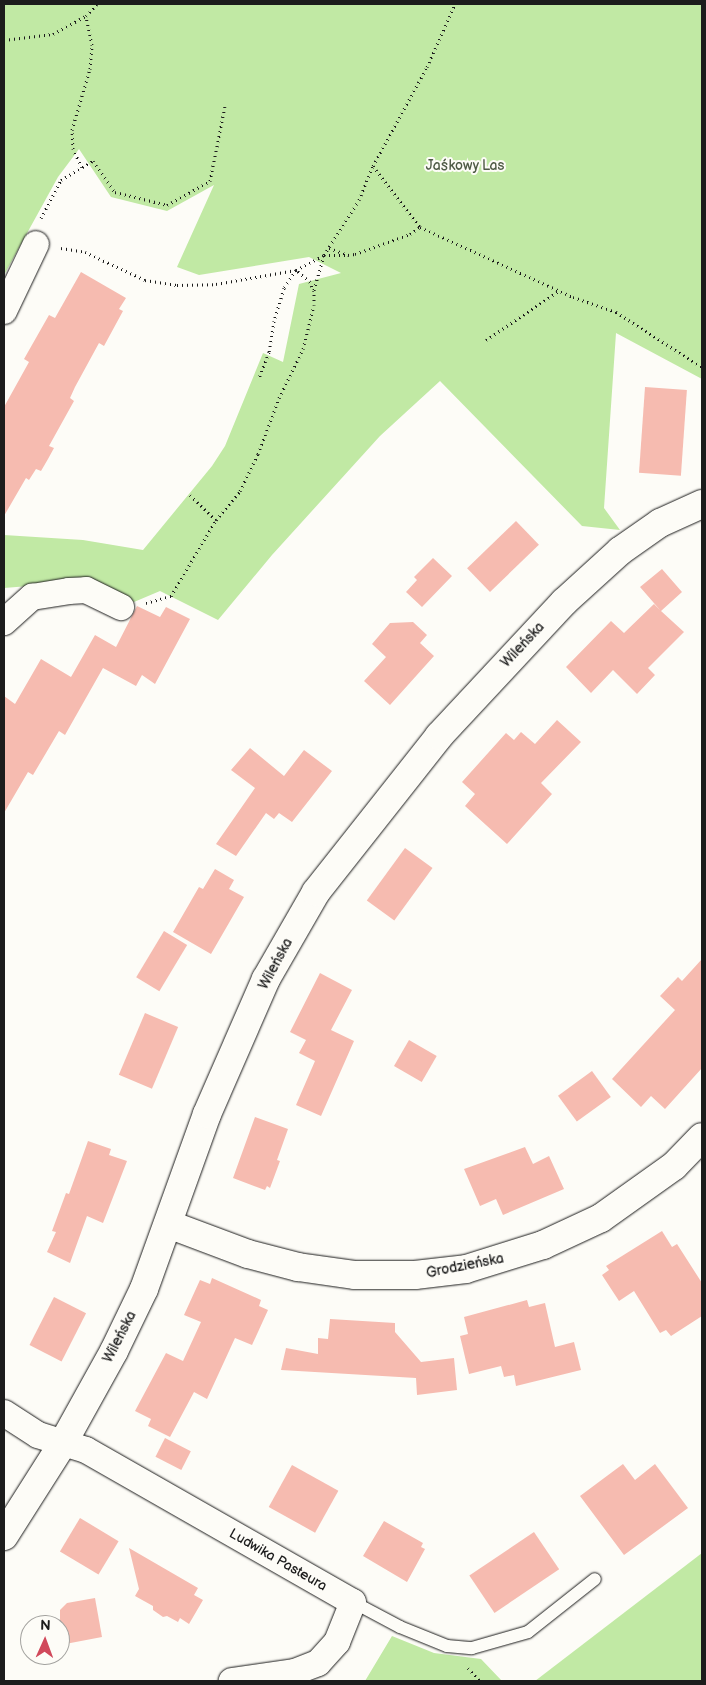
<!DOCTYPE html>
<meta charset="utf-8">
<style>
body{margin:0}
#map{position:relative;width:706px;height:1685px;overflow:hidden;background:#fdfcf7;font-family:"Balsamiq Sans",sans-serif}
div>[style]{position:absolute}
.green>*{inset:0;background:#c1e9a4}
.building>*{inset:0;background:#f6bbb0;transform-origin:0 0}
.path>*{height:3px;margin-top:-1.5px;transform-origin:0;background:repeating-linear-gradient(90deg,#1c1c1c 0 1px,transparent 0 5px)}
.roads{filter:drop-shadow(0 0 1px #1c1c1c) drop-shadow(0 0 1px #1c1c1c)}
.service>*{height:12px;margin:-6px;padding:0 6px;transform-origin:6px;border-radius:6px;background:#fdfcf7}
.minor>*{height:26px;margin:-13px;padding:0 13px;transform-origin:13px;border-radius:13px;background:#fdfcf7}
.tertiary>*{height:28px;margin:-14px;padding:0 14px;transform-origin:14px;border-radius:14px;background:#fdfcf7}
span{translate:-50% -50%;white-space:nowrap;text-align:center;line-height:1.15;-webkit-text-stroke:4px #fdfcf7;paint-order:stroke}
.park-label{font-size:14px;color:#4e5a45}
.street-label{font-size:14px;color:#1c1c1c}
.frame{position:absolute;inset:0;border:5px solid #1c1c1c;pointer-events:none}
.north{position:absolute;left:20px;top:1615px;width:50px;height:50px;box-sizing:border-box;background:#fdfcf7;border:1px solid #a3a29f;border-radius:50%;rotate:2deg;font-size:14px;font-weight:700;line-height:20px;text-align:center;color:#1c1c1c}
.north::after{content:'';display:block;margin:auto;width:18px;height:22px;background:#d1495b;clip-path:polygon(50% 0,100% 100%,50% 72%,0 100%)}
</style>
<div id="map">
<div class="green">
<i style="clip-path:polygon(4px 4px,702px 4px,702px 379px,616px 333px,604px 508px,620px 530px,582px 526px,440px 381px,380px 436px,272px 555px,218px 620px,160px 591px,134px 602px,91px 581px,4px 588px,4px 535px,83px 540px,143px 550px,212px 466px,225px 446px,263px 353px,283px 362px,299px 284px,341px 273px,309px 257px,199px 275px,177px 267px,214px 185px,167px 211px,111px 197px,79px 149px,58px 177px,4px 275px)"></i>
<i style="clip-path:polygon(702px 1553px,702px 1681px,535px 1681px)"></i>
<i style="clip-path:polygon(392px 1636px,434px 1653px,481px 1659px,502px 1681px,365px 1681px)"></i>
</div>
<div class="building">
<i style="clip-path:polygon(81px 272px,126px 298px,119px 309px,123px 311px,104px 346px,99px 343px,75px 387px,70px 398px,74px 401px,49px 446px,54px 448px,48px 459px,41px 471px,36px 469px,29px 480px,26px 478px,4px 516px,4px 407px,29px 362px,24px 359px,49px 315px,55px 318px)"></i>
<i style="left:645px;top:387px;width:42px;height:86px;rotate:4deg"></i>
<i style="left:516px;top:521px;width:33px;height:68px;rotate:46deg"></i>
<i style="clip-path:polygon(433px 558px,452px 576px,422px 607px,406px 592px,417px 580px,414px 577px)"></i>
<i style="clip-path:polygon(662px 569px,682px 592px,661px 611px,684px 632px,648px 668px,655px 675px,637px 694px,613px 670px,591px 693px,566px 667px,611px 621px,624px 633px,654px 604px,660px 610px,640px 587px)"></i>
<i style="clip-path:polygon(137px 606px,160px 617px,166px 607px,190px 619px,155px 684px,142px 675px,136px 686px,103px 668px,65px 735px,59px 731px,33px 775px,28px 772px,4px 813px,4px 696px,15px 704px,41px 659px,71px 677px,95px 635px,116px 647px)"></i>
<i style="clip-path:polygon(413px 622px,427px 635px,420px 643px,434px 656px,390px 705px,364px 681px,386px 657px,372px 644px,390px 623px)"></i>
<i style="clip-path:polygon(557px 720px,581px 742px,541px 783px,552px 794px,507px 844px,465px 806px,475px 794px,462px 782px,506px 733px,514px 740px,521px 732px,535px 744px)"></i>
<i style="clip-path:polygon(250px 748px,284px 776px,304px 750px,332px 771px,292px 822px,279px 813px,274px 819px,266px 813px,236px 856px,216px 844px,255px 788px,231px 770px)"></i>
<i style="left:405px;top:848px;width:34px;height:65px;rotate:36deg"></i>
<i style="clip-path:polygon(215px 869px,234px 880px,229px 889px,244px 897px,211px 954px,173px 932px,199px 887px,203px 889px)"></i>
<i style="left:164px;top:931px;width:27px;height:54px;rotate:31deg"></i>
<i style="clip-path:polygon(702px 959px,702px 1068px,665px 1109px,651px 1096px,641px 1107px,612px 1079px,675px 1010px,660px 996px,678px 977px,682px 981px)"></i>
<i style="clip-path:polygon(320px 973px,352px 990px,331px 1030px,354px 1041px,321px 1116px,296px 1105px,315px 1061px,299px 1053px,306px 1040px,290px 1032px)"></i>
<i style="left:145px;top:1013px;width:36px;height:67px;rotate:23deg"></i>
<i style="left:409px;top:1040px;width:32px;height:30px;rotate:30deg"></i>
<i style="left:592px;top:1071px;width:32px;height:42px;rotate:54deg"></i>
<i style="clip-path:polygon(255px 1117px,288px 1129px,277px 1160px,280px 1161px,270px 1188px,267px 1186px,265px 1190px,233px 1178px)"></i>
<i style="clip-path:polygon(88px 1141px,111px 1149px,109px 1155px,127px 1161px,103px 1223px,87px 1216px,70px 1263px,47px 1252px,56px 1232px,52px 1231px,66px 1193px,69px 1194px)"></i>
<i style="clip-path:polygon(525px 1147px,533px 1164px,549px 1156px,564px 1189px,503px 1215px,496px 1199px,480px 1206px,464px 1169px)"></i>
<i style="clip-path:polygon(662px 1231px,672px 1247px,677px 1244px,702px 1283px,702px 1316px,671px 1336px,666px 1330px,660px 1333px,634px 1291px,619px 1301px,602px 1275px,609px 1270px,606px 1266px)"></i>
<i style="clip-path:polygon(212px 1278px,261px 1300px,259px 1306px,268px 1310px,252px 1345px,235px 1338px,207px 1399px,194px 1392px,170px 1437px,148px 1426px,151px 1419px,135px 1411px,166px 1353px,183px 1361px,201px 1322px,184px 1315px,200px 1280px,210px 1284px)"></i>
<i style="left:54px;top:1297px;width:36px;height:54px;rotate:27deg"></i>
<i style="clip-path:polygon(527px 1300px,529px 1307px,545px 1303px,555px 1347px,574px 1342px,581px 1370px,516px 1386px,514px 1375px,504px 1377px,501px 1366px,469px 1374px,460px 1336px,468px 1334px,464px 1317px)"></i>
<i style="clip-path:polygon(330px 1319px,395px 1323px,395px 1332px,421px 1362px,454px 1358px,457px 1390px,417px 1395px,416px 1378px,281px 1370px,286px 1348px,318px 1354px,318px 1338px,328px 1339px)"></i>
<i style="left:165px;top:1438px;width:29px;height:21px;rotate:27deg"></i>
<i style="clip-path:polygon(623px 1464px,635px 1480px,655px 1464px,688px 1508px,624px 1555px,580px 1496px)"></i>
<i style="left:292px;top:1465px;width:53px;height:48px;rotate:29deg"></i>
<i style="left:80px;top:1518px;width:45px;height:39px;rotate:31deg"></i>
<i style="clip-path:polygon(384px 1521px,423px 1543px,421px 1547px,425px 1549px,407px 1582px,363px 1556px)"></i>
<i style="left:534px;top:1532px;width:45px;height:78px;rotate:56deg"></i>
<i style="clip-path:polygon(129px 1548px,198px 1588px,194px 1595px,203px 1600px,189px 1624px,180px 1618px,178px 1622px,167px 1616px,163px 1617px,153px 1610px,153px 1606px,135px 1596px,139px 1589px)"></i>
<i style="clip-path:polygon(95px 1598px,102px 1637px,60px 1645px,60px 1610px,67px 1603px)"></i>
</div>
<div class="path">
<i style="left:4px;top:40px;width:49px;rotate:-7deg"></i>
<i style="left:53px;top:34px;width:38px;rotate:-29deg"></i>
<i style="left:86px;top:16px;width:16px;rotate:-47deg"></i>
<i style="left:373px;top:166px;width:77px;rotate:52.4deg"></i>
<i style="left:420px;top:227px;width:168px;rotate:24.6deg"></i>
<i style="left:573px;top:297px;width:46px;rotate:19.2deg"></i>
<i style="left:616px;top:312px;width:102px;rotate:32.6deg"></i>
<i style="left:82px;top:167px;width:20px;rotate:-117deg"></i>
<i style="left:73px;top:149px;width:19px;rotate:-93deg"></i>
<i style="left:72px;top:130px;width:64px;rotate:-73.6deg"></i>
<i style="left:90px;top:69px;width:24px;rotate:-85deg"></i>
<i style="left:92px;top:45px;width:30px;rotate:-102deg"></i>
<i style="left:41px;top:218px;width:43px;rotate:-62.2deg"></i>
<i style="left:61px;top:180px;width:37px;rotate:-31deg"></i>
<i style="left:93px;top:161px;width:38px;rotate:55deg"></i>
<i style="left:115px;top:192px;width:54px;rotate:14deg"></i>
<i style="left:167px;top:205px;width:49px;rotate:-29.2deg"></i>
<i style="left:210px;top:181px;width:76px;rotate:-78.7deg"></i>
<i style="left:61px;top:248px;width:24px;rotate:9deg"></i>
<i style="left:85px;top:252px;width:66px;rotate:25deg"></i>
<i style="left:145px;top:280px;width:32px;rotate:9deg"></i>
<i style="left:177px;top:285px;width:39px;rotate:-1deg"></i>
<i style="left:216px;top:284px;width:81px;rotate:-9.9deg"></i>
<i style="left:296px;top:270px;width:32px;rotate:-28deg"></i>
<i style="left:324px;top:255px;width:24px"></i>
<i style="left:329px;top:248px;width:20px;rotate:20deg"></i>
<i style="left:348px;top:255px;width:7px;rotate:-8deg"></i>
<i style="left:355px;top:254px;width:59px;rotate:-20deg"></i>
<i style="left:410px;top:234px;width:12px;rotate:-35deg"></i>
<i style="left:314px;top:290px;width:36px;rotate:-74deg"></i>
<i style="left:324px;top:255px;width:65px;rotate:-57.5deg"></i>
<i style="left:359px;top:200px;width:37px;rotate:-68deg"></i>
<i style="left:373px;top:166px;width:113px;rotate:-61.4deg"></i>
<i style="left:427px;top:67px;width:69px;rotate:-66deg"></i>
<i style="left:486px;top:340px;width:89px;rotate:-34deg"></i>
<i style="left:190px;top:495px;width:36px;rotate:44deg"></i>
<i style="left:146px;top:603px;width:26px;rotate:-16deg"></i>
<i style="left:171px;top:596px;width:88px;rotate:-59.4deg"></i>
<i style="left:216px;top:520px;width:38px;rotate:-50deg"></i>
<i style="left:240px;top:491px;width:41px;rotate:-64.1deg"></i>
<i style="left:258px;top:454px;width:60px;rotate:-69.4deg"></i>
<i style="left:279px;top:398px;width:55px;rotate:-63.9deg"></i>
<i style="left:303px;top:349px;width:45px;rotate:-76deg"></i>
<i style="left:314px;top:305px;width:14px;rotate:-90deg"></i>
<i style="left:314px;top:291px;width:10px;rotate:-114deg"></i>
<i style="left:310px;top:282px;width:18px;rotate:-139deg"></i>
<i style="left:296px;top:270px;width:22px;rotate:124deg"></i>
<i style="left:284px;top:288px;width:34px;rotate:107deg"></i>
<i style="left:274px;top:321px;width:31px;rotate:99deg"></i>
<i style="left:269px;top:352px;width:28px;rotate:111deg"></i>
<i style="left:468px;top:1668px;width:18px;rotate:47deg"></i>
</div>
<div class="roads">
<div class="service">
<i style="left:353px;top:1602px;width:53px;rotate:28deg"></i>
<i style="left:400px;top:1627px;width:51px;rotate:22deg"></i>
<i style="left:447px;top:1646px;width:25px;rotate:5deg"></i>
<i style="left:472px;top:1648px;width:58px;rotate:-15.9deg"></i>
<i style="left:528px;top:1632px;width:85px;rotate:-38.3deg"></i>
</div>
<div class="minor">
<i style="left:4px;top:311px;width:74px;rotate:-64.5deg"></i>
<i style="left:4px;top:622px;width:38px;rotate:-42deg"></i>
<i style="left:32px;top:597px;width:37px;rotate:-9deg"></i>
<i style="left:69px;top:591px;width:17px;rotate:-3deg"></i>
<i style="left:86px;top:590px;width:39px;rotate:26deg"></i>
<i style="left:4px;top:1413px;width:40px;rotate:32.9deg"></i>
<i style="left:38px;top:1435px;width:50px;rotate:17.4deg"></i>
<i style="left:86px;top:1450px;width:307px;rotate:29.7deg"></i>
<i style="left:353px;top:1602px;width:43px;rotate:111.8deg"></i>
<i style="left:337px;top:1642px;width:28px;rotate:132deg"></i>
<i style="left:318px;top:1663px;width:26px;rotate:159deg"></i>
<i style="left:294px;top:1672px;width:63px;rotate:171.7deg"></i>
</div>
<div class="tertiary">
<i style="left:168px;top:1224px;width:85px;rotate:20.6deg"></i>
<i style="left:248px;top:1254px;width:52px;rotate:14.6deg"></i>
<i style="left:298px;top:1267px;width:58px;rotate:8deg"></i>
<i style="left:355px;top:1275px;width:60px"></i>
<i style="left:415px;top:1275px;width:51px;rotate:-6.7deg"></i>
<i style="left:466px;top:1269px;width:81px;rotate:-17.3deg"></i>
<i style="left:543px;top:1245px;width:64px;rotate:-25deg"></i>
<i style="left:601px;top:1218px;width:90px;rotate:-35.5deg"></i>
<i style="left:674px;top:1166px;width:40px;rotate:-46deg"></i>
<i style="left:4px;top:1536px;width:110px;rotate:-57.6deg"></i>
<i style="left:63px;top:1443px;width:105px;rotate:-61deg"></i>
<i style="left:114px;top:1351px;width:69px;rotate:-64.2deg"></i>
<i style="left:144px;top:1289px;width:186px;rotate:-70.2deg"></i>
<i style="left:207px;top:1114px;width:147px;rotate:-66.4deg"></i>
<i style="left:266px;top:979px;width:100px;rotate:-60.1deg"></i>
<i style="left:316px;top:892px;width:199px;rotate:-51.7deg"></i>
<i style="left:439px;top:736px;width:183px;rotate:-47deg"></i>
<i style="left:564px;top:602px;width:76px;rotate:-42.3deg"></i>
<i style="left:620px;top:551px;width:49px;rotate:-35deg"></i>
<i style="left:660px;top:523px;width:46px;rotate:-24.3deg"></i>
</div>
</div>
<div class="park-label">
<span style="left:465px;top:166px">Jaśkowy Las</span>
</div>
<div class="street-label">
<span style="left:523px;top:645px;rotate:-47deg">Wileńska</span>
<span style="left:276px;top:964px;rotate:-62deg">Wileńska</span>
<span style="left:465px;top:1266px;rotate:-11deg">Grodzieńska</span>
<span style="left:120px;top:1337px;rotate:-63deg">Wileńska</span>
<span style="left:278px;top:1560px;rotate:30deg">Ludwika Pasteura</span>
</div>
<div class="frame"></div>
<div class="north">N</div>
</div>
